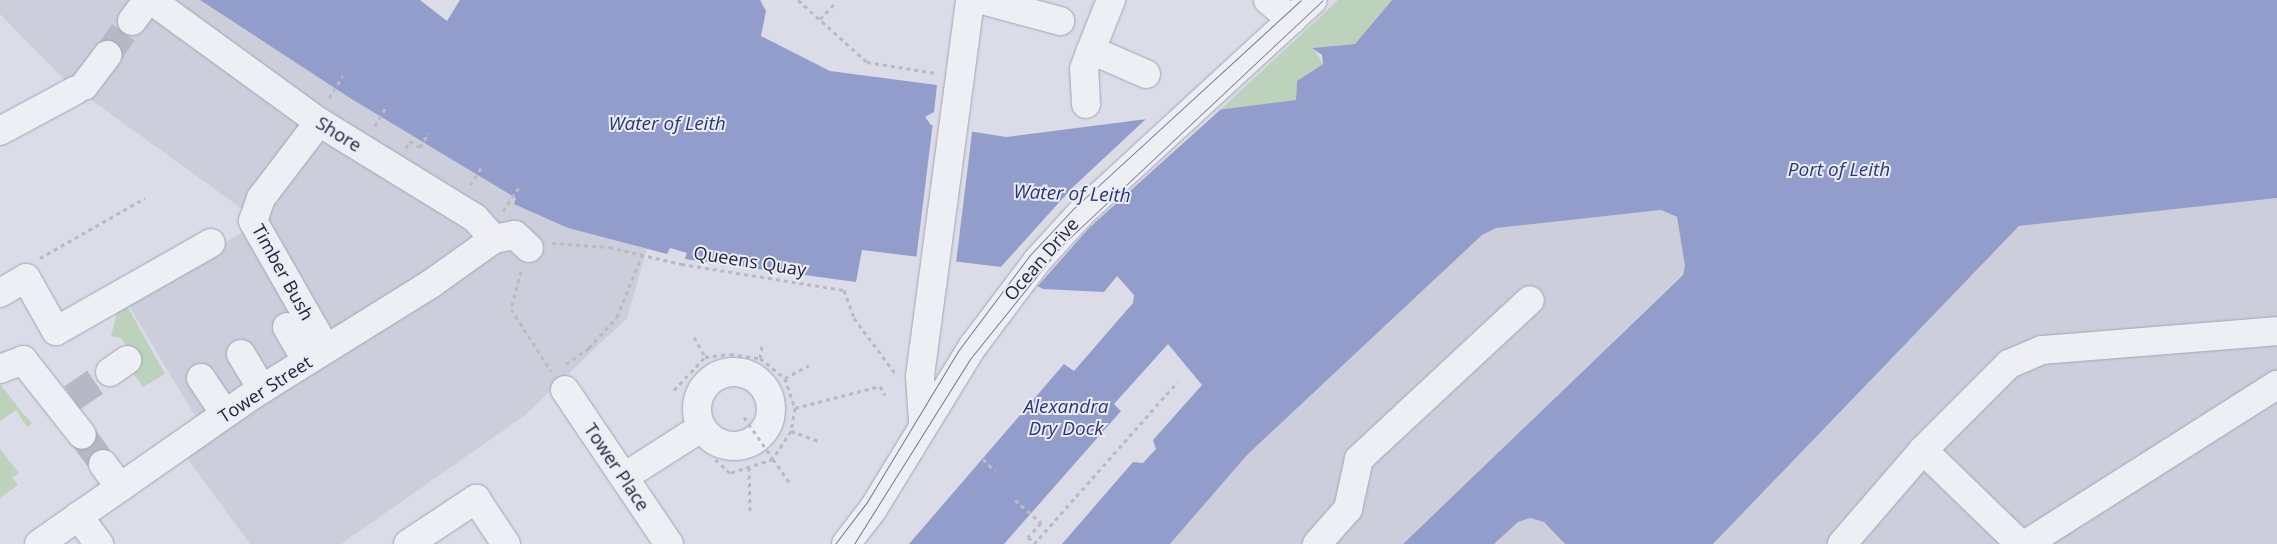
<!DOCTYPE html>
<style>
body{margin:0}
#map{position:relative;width:2277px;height:544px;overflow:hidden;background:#dbdce7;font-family:"Open Sans",sans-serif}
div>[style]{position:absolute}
.built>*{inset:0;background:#cdcedc}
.green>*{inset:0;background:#bcd2bd}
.water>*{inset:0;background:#929dcb}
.pier>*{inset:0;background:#dbdce7;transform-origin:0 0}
.minor-tunnel>*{height:28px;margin-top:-14px;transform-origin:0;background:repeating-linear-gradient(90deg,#b6b8c5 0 28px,transparent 0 42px)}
.path>*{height:3px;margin-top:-1.5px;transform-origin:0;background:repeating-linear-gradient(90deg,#b9bac5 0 4px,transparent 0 8px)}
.roads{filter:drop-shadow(0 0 1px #a4a5b4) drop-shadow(0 0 1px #a4a5b4)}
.minor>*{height:28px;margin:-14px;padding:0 14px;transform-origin:14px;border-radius:14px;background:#eeeef5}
.minor>.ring{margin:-14px;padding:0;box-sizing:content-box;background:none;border:28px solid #eeeef5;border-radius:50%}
.tram>*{height:1px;margin:-0.5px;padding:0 0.5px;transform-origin:0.5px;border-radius:0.5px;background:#747692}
.path-bridge>*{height:3px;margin-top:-1.5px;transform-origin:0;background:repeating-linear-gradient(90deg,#b9bac5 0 4px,transparent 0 8px)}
span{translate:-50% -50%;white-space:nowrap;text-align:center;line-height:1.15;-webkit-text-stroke:4px #ebecf5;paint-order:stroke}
.street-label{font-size:18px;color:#24263e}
.water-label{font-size:19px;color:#2b3675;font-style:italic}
</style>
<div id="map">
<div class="built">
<i style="clip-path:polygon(0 0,224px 0,568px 228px,647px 249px,627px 318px,524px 416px,341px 544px,250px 544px,173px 439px,198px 421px,126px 301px,260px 222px,68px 83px,0 14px)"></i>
<i style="clip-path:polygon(2277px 198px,2277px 544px,1713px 544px,2019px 226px)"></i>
<i style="clip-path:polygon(1661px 210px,1677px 218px,1685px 266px,1682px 275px,1403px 544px,1170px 544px,1247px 455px,1482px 235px,1496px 228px)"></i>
<i style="clip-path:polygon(1530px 518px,1544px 522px,1565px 544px,1494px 544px,1518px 522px)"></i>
</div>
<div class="green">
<i style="clip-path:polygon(1338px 0,1392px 0,1355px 44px,1313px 48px,1323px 64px,1297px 81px,1296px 100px,1220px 110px)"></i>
<i style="clip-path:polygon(127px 306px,165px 374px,143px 387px,132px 372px,139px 365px,121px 338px,111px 336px,117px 313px)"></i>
<i style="clip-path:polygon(0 384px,24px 415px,32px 423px,27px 427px,16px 410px,0 421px)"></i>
<i style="clip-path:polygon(0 449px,19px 473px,12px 478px,18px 485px,0 498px)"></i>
</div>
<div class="water">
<i style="clip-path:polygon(200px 0,420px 0,447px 21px,460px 0,760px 0,766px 11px,761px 36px,830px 71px,937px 85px,934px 112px,925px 117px,931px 125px,1006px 137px,1296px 100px,1297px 81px,1323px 64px,1322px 55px,1312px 48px,1355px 44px,1392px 0,2277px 0,2277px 198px,2019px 226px,1713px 544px,1565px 544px,1544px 522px,1530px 518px,1518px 522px,1494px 544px,1403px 544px,1683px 275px,1685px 266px,1677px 217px,1661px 210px,1496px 228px,1482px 235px,1247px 455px,1170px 544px,1062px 544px,1133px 462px,1143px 463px,1156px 449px,1153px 440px,1202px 385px,1168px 344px,1114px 404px,1121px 411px,1004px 544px,909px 544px,1064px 364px,1074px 371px,1133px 303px,1134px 295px,1117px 276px,1104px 292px,1043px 289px,1001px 267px,862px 250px,856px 282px,685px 259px,687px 253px,670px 248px,667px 254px,568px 228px,514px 204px,516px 198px,350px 98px)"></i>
</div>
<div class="pier">
<i style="clip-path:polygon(1213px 108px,1220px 110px,1089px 228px,1036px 288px,999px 269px,1072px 188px,1148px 117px)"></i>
<i style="left:933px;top:122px;width:40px;height:138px;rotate:7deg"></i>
</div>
<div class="minor-tunnel">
<i style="left:107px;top:55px;width:42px;rotate:-53.7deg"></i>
<i style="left:72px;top:398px;width:46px;rotate:-34.4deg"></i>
<i style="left:82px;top:435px;width:36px;rotate:54deg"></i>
</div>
<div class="path">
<i style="left:798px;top:0;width:93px;rotate:41.9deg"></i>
<i style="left:867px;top:62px;width:70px;rotate:9.1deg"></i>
<i style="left:820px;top:19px;width:23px;rotate:-47deg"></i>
<i style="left:329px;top:98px;width:26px;rotate:-58deg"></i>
<i style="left:375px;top:126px;width:22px;rotate:-60deg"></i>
<i style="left:406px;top:148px;width:8px;rotate:-60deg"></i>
<i style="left:410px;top:141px;width:12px;rotate:31deg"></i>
<i style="left:420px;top:147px;width:17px;rotate:-59deg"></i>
<i style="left:470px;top:185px;width:24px;rotate:-57deg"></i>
<i style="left:503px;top:211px;width:32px;rotate:-56deg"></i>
<i style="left:552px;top:243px;width:57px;rotate:4deg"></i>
<i style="left:609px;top:247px;width:74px;rotate:13.3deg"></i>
<i style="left:681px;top:264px;width:165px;rotate:9.1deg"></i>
<i style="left:844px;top:290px;width:30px;rotate:70deg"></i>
<i style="left:854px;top:318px;width:69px;rotate:53.3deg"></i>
<i style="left:40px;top:258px;width:121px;rotate:-29.7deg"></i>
<i style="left:521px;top:271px;width:39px;rotate:105deg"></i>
<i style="left:511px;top:309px;width:74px;rotate:57.2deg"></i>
<i style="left:694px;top:337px;width:23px;rotate:61deg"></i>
<i style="left:760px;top:358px;width:12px;rotate:-81deg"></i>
<i style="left:566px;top:364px;width:28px;rotate:-35deg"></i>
<i style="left:589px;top:348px;width:42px;rotate:-47.9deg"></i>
<i style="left:617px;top:317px;width:67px;rotate:-68deg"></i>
<i style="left:785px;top:378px;width:27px;rotate:-28deg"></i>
<i style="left:674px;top:390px;width:45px;rotate:-46.8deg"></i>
<i style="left:705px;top:357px;width:25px;rotate:-7deg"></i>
<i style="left:730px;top:354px;width:30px;rotate:8deg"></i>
<i style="left:760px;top:358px;width:32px;rotate:39deg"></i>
<i style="left:785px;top:378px;width:32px;rotate:72deg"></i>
<i style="left:795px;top:408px;width:23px;rotate:100deg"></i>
<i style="left:791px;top:431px;width:33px;rotate:123deg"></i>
<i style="left:773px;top:459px;width:45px;rotate:162deg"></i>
<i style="left:730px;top:473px;width:21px;rotate:-137deg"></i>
<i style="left:795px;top:408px;width:88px;rotate:-14.5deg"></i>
<i style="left:880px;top:386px;width:10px;rotate:61deg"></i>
<i style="left:791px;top:431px;width:30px;rotate:20deg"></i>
<i style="left:773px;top:459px;width:32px;rotate:55deg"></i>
<i style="left:983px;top:459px;width:17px;rotate:45deg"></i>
<i style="left:749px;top:467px;width:44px;rotate:88.7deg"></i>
<i style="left:1015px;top:500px;width:35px;rotate:41deg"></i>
<i style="left:1041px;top:523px;width:19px;rotate:133deg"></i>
<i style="left:1028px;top:537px;width:8px;rotate:45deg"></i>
<i style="left:1034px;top:544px;width:217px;rotate:-48.5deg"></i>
</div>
<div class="roads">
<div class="minor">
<i style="left:151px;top:0;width:208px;rotate:36deg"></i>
<i style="left:319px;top:122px;width:183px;rotate:31.6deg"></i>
<i style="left:475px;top:218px;width:28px;rotate:48deg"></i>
<i style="left:494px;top:239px;width:21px;rotate:-11deg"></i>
<i style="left:515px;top:235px;width:19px;rotate:43deg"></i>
<i style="left:982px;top:0;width:81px;rotate:15.1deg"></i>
<i style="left:1111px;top:0;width:54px;rotate:111.8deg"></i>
<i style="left:1091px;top:50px;width:60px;rotate:23.6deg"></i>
<i style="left:1268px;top:0;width:31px;rotate:40deg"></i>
<i style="left:132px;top:21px;width:26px;rotate:-53deg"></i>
<i style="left:84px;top:86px;width:39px;rotate:-53deg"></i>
<i style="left:1086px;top:104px;width:35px;rotate:-93deg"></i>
<i style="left:1084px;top:69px;width:20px;rotate:-70deg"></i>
<i style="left:319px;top:122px;width:96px;rotate:127.3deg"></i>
<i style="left:261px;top:198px;width:24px;rotate:109deg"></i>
<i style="left:253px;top:221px;width:147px;rotate:60.3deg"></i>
<i style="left:0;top:131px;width:86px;rotate:-28.3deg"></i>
<i style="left:0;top:293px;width:30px;rotate:-30deg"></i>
<i style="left:26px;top:278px;width:61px;rotate:60.5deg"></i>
<i style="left:56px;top:331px;width:178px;rotate:-29.6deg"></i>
<i style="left:287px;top:327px;width:39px;rotate:60deg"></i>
<i style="left:241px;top:354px;width:41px;rotate:59deg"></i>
<i style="left:0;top:369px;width:25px;rotate:-21deg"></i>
<i style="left:23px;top:360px;width:95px;rotate:51.8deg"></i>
<i class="ring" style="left:697px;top:372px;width:46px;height:46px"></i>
<i style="left:110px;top:372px;width:21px;rotate:-35deg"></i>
<i style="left:201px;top:378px;width:43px;rotate:56.3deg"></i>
<i style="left:565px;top:390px;width:186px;rotate:56deg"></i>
<i style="left:923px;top:421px;width:45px;rotate:-93.8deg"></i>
<i style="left:920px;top:376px;width:379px;rotate:-82.4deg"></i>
<i style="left:1923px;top:450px;width:122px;rotate:-45deg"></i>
<i style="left:2009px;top:364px;width:36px;rotate:-23deg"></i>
<i style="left:2042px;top:350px;width:236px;rotate:-4.6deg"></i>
<i style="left:103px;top:464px;width:29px;rotate:54deg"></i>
<i style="left:624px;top:477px;width:91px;rotate:-32.5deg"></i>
<i style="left:78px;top:516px;width:35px;rotate:53deg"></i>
<i style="left:39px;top:544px;width:262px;rotate:-34.9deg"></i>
<i style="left:254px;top:394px;width:210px;rotate:-31.9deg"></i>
<i style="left:432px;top:283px;width:76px;rotate:-35.4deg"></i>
<i style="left:408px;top:544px;width:82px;rotate:-33.5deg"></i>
<i style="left:476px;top:499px;width:54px;rotate:56.3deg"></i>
<i style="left:846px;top:544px;width:44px;rotate:-52.4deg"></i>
<i style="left:873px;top:509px;width:191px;rotate:-58.5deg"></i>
<i style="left:973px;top:346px;width:106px;rotate:-53deg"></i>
<i style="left:1037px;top:261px;width:64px;rotate:-47.5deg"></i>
<i style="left:1080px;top:214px;width:316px;rotate:-42.6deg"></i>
<i style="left:1317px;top:544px;width:47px;rotate:-48.5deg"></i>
<i style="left:1348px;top:509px;width:51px;rotate:-77.6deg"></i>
<i style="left:1359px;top:459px;width:233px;rotate:-42.9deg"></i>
<i style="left:1842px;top:544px;width:124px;rotate:-49.2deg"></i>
<i style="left:1923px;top:450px;width:135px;rotate:44.1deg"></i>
<i style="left:2026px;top:544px;width:297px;rotate:-32.4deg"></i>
</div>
</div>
<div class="tram">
<i style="left:835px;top:544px;width:53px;rotate:-52.7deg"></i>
<i style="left:867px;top:502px;width:176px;rotate:-58.9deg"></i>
<i style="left:958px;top:351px;width:119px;rotate:-53.2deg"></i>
<i style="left:1029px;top:256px;width:64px;rotate:-46.9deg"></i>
<i style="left:1073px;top:209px;width:309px;rotate:-42.5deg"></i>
<i style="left:854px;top:544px;width:218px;rotate:-57.9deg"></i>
<i style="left:970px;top:359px;width:145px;rotate:-51.2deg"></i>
<i style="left:1061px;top:246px;width:359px;rotate:-43.2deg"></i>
</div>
<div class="path-bridge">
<i style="left:744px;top:417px;width:51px;rotate:55.4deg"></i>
</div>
<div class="street-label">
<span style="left:339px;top:134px;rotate:32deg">Shore</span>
<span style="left:1041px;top:259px;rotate:-49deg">Ocean Drive</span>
<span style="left:750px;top:261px;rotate:9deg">Queens Quay</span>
<span style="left:283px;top:272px;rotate:61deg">Timber Bush</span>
<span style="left:265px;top:389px;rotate:-33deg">Tower Street</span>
<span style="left:617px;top:467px;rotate:56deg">Tower Place</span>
</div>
<div class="water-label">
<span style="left:667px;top:124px">Water of Leith</span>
<span style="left:1839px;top:170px">Port of Leith</span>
<span style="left:1072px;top:194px;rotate:2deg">Water of Leith</span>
<span style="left:1066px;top:418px">Alexandra<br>Dry Dock</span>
</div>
</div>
